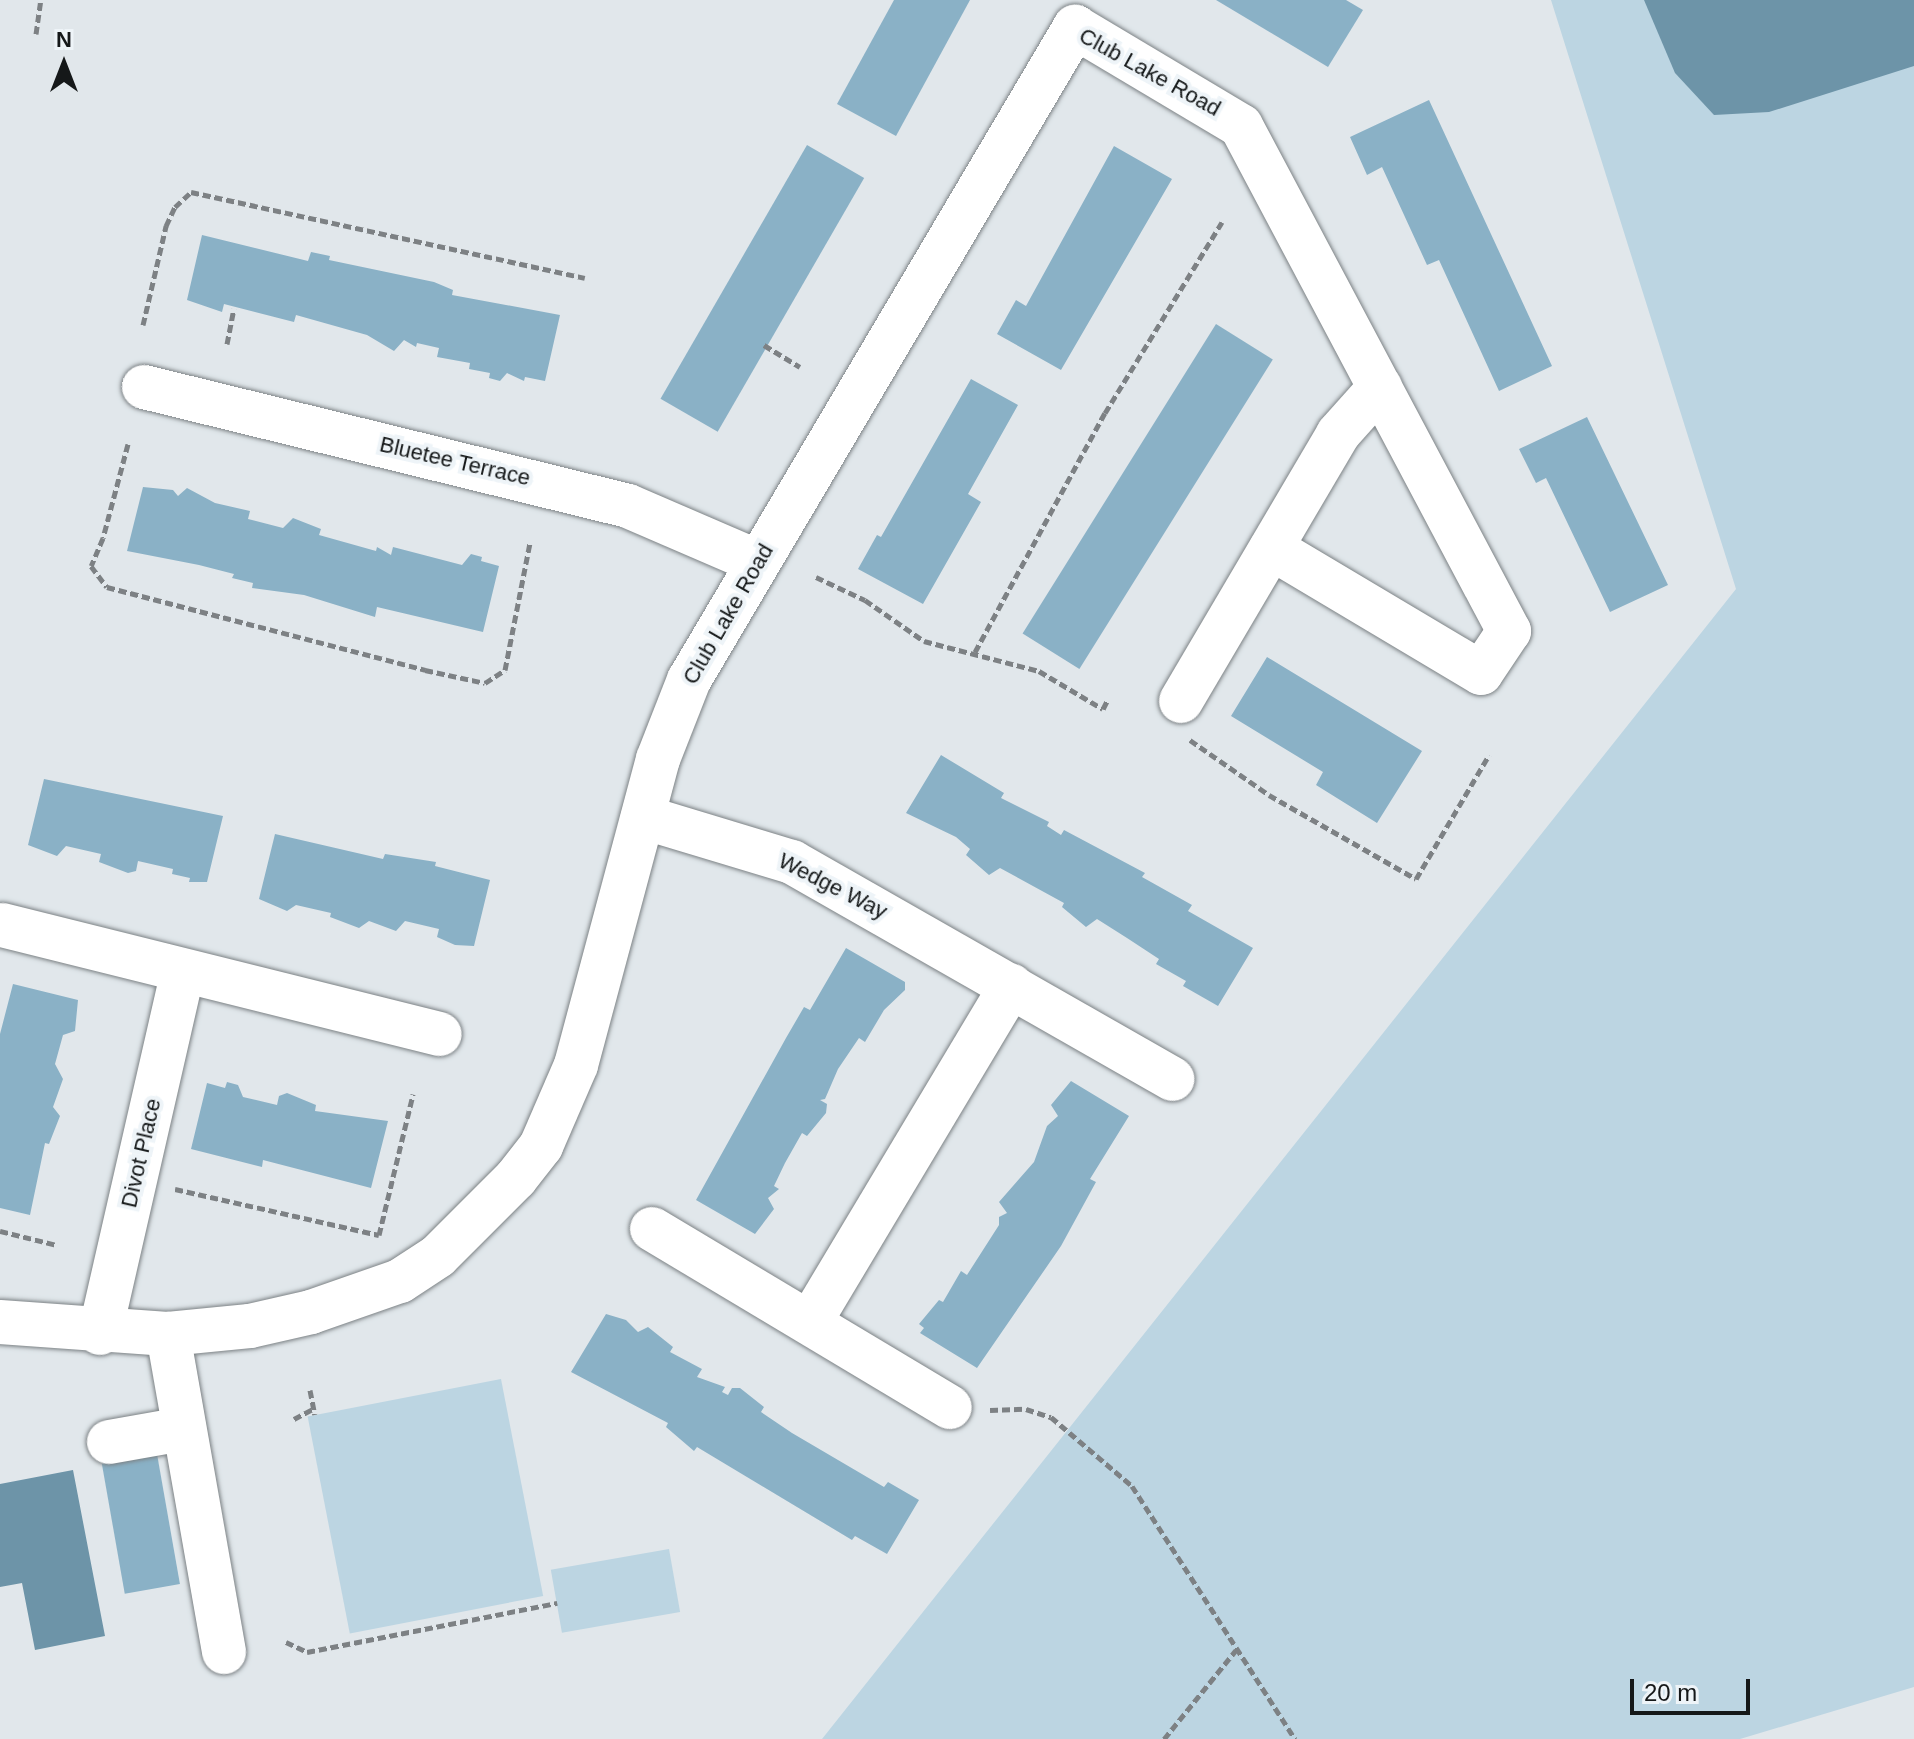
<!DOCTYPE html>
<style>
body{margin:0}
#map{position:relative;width:1914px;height:1739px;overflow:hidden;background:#e1e7eb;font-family:Arial,sans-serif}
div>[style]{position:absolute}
.green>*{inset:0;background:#bcd5e2;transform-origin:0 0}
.water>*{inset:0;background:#6d94a8}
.building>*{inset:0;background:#8ab1c6;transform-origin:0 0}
.path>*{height:5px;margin-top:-2.5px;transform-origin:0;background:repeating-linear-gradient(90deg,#7d8184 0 8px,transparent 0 12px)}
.roads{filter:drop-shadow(0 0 2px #7c8285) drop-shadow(0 0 2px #7c8285)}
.minor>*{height:44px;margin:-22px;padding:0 22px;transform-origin:22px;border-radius:22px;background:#fff}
span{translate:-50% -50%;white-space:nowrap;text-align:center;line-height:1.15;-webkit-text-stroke:8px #eef4f8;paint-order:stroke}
.street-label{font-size:22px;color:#151819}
.north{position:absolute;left:24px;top:24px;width:80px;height:80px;-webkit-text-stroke:6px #eef4f8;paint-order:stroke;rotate:0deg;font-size:22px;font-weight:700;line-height:32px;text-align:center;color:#151819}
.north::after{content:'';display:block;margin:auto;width:28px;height:36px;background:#151819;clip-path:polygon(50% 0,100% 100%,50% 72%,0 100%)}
.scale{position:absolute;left:1630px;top:1679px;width:120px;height:36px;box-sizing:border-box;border:4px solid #151819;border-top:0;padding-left:10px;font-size:24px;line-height:28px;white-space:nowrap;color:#151819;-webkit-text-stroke:6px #eef4f8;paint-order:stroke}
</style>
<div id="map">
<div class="green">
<i style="clip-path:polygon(1551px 0,1914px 0,1914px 1687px,1740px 1739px,822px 1739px,1736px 589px)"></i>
<i style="left:501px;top:1379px;width:221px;height:197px;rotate:79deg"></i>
<i style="left:669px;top:1549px;width:64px;height:120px;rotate:80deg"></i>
</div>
<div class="water">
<i style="clip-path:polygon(1644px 0,1914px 0,1914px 66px,1769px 112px,1714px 115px,1675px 73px)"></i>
<i style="clip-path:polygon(73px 1470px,105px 1636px,35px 1650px,22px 1583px,0 1587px,0 1484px)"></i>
</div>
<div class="building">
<i style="clip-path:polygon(894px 0,970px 0,896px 136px,837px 104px)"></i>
<i style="clip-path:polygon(1216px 0,1346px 0,1363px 10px,1328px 67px)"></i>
<i style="clip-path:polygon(1429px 100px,1552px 366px,1499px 391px,1439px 260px,1427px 265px,1382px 167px,1367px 175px,1350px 137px)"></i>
<i style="left:807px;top:145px;width:66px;height:293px;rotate:30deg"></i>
<i style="clip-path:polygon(1114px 146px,1172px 179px,1061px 370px,997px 334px,1016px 300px,1026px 306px)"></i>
<i style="clip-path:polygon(202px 235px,308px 261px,311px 252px,330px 256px,329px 260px,434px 282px,453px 290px,452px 295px,560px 315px,545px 381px,525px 377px,524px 381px,507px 373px,500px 381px,489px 378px,490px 373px,469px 369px,470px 363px,437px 357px,439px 348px,417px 343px,416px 347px,404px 340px,394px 351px,367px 335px,296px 315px,294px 322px,224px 304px,222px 312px,187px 300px)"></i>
<i style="left:1216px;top:324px;width:67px;height:365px;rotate:32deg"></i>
<i style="clip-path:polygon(971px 379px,1018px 405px,968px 494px,981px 502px,923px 604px,858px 569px,877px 535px,881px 537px)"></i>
<i style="clip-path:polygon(1587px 417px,1668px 585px,1610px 612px,1546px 478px,1536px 483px,1519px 449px)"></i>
<i style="clip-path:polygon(143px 487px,173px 490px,178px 496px,187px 488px,215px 503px,250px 511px,248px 519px,283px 528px,293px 518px,321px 529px,319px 535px,376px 551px,377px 547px,391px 555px,393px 547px,462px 565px,471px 554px,482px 557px,481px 561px,499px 566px,483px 632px,377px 607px,375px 617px,304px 595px,252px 588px,253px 583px,232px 578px,234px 574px,199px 565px,127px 551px)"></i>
<i style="clip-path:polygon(1267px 657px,1422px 751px,1377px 823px,1316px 785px,1323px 772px,1231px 716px)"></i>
<i style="clip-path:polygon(941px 755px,1004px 793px,1001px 798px,1049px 822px,1047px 826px,1061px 835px,1064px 830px,1145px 873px,1142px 877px,1192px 905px,1188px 911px,1253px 948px,1218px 1006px,1183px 986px,1186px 981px,1156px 964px,1159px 959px,1127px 938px,1097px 919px,1086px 927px,1062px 907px,1064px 903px,1000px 868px,989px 875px,966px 855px,970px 849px,956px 837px,906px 813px)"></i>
<i style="clip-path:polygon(44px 779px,223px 816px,207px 882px,189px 882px,190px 878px,172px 874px,173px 869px,138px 861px,136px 871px,128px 873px,99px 862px,101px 854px,66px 846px,57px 856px,28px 845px)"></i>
<i style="clip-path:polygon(275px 834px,383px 859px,385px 854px,436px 862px,435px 866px,490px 880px,474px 946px,455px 945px,437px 937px,439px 929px,405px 921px,396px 931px,369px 921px,359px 928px,330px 917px,331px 913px,296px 905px,287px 911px,259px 899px)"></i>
<i style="clip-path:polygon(846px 948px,905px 982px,905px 990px,884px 1010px,865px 1042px,859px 1038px,838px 1069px,825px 1099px,820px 1100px,827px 1104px,826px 1113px,807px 1136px,802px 1133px,785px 1163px,774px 1186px,779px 1189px,768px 1198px,774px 1209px,755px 1234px,696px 1200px,786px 1038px,804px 1007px,810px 1010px)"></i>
<i style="clip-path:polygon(13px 984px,78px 1000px,75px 1031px,63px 1035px,55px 1064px,63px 1079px,53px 1107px,60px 1116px,49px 1144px,45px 1143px,30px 1215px,0 1208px,0 1034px)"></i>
<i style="clip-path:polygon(1071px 1081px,1129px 1116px,1090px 1179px,1096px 1182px,1061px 1246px,977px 1368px,920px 1333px,924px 1328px,919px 1324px,939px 1300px,943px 1302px,961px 1271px,967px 1275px,999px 1225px,999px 1217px,1007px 1213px,999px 1202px,1034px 1162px,1047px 1126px,1058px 1116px,1051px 1105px)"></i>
<i style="clip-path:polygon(227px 1082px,238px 1085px,243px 1097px,277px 1105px,279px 1096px,287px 1093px,316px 1105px,315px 1111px,388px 1121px,371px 1188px,263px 1160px,262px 1167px,191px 1149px,207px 1083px,225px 1088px)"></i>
<i style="clip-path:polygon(606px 1314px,626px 1320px,638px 1332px,648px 1327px,673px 1347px,670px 1352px,702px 1369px,697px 1377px,725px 1387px,722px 1392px,728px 1395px,732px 1388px,740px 1388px,764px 1407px,761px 1412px,792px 1433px,884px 1487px,888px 1482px,919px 1500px,887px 1554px,855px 1536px,852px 1540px,697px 1447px,694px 1451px,666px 1427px,668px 1423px,571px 1372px)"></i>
<i style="left:157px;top:1454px;width:132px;height:56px;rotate:80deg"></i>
</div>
<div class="path">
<i style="left:36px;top:34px;width:34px;rotate:-82deg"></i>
<i style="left:143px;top:325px;width:102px;rotate:-76.9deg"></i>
<i style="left:166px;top:226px;width:21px;rotate:-65deg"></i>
<i style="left:175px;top:207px;width:22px;rotate:-43deg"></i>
<i style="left:191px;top:192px;width:403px;rotate:12.3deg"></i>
<i style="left:227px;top:344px;width:36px;rotate:-79deg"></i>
<i style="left:764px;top:345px;width:42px;rotate:31.4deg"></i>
<i style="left:128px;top:444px;width:97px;rotate:104.9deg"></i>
<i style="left:103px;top:538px;width:30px;rotate:113deg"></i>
<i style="left:91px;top:566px;width:26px;rotate:53deg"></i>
<i style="left:107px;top:587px;width:329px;rotate:14.6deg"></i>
<i style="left:425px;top:670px;width:61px;rotate:12.2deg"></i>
<i style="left:485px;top:683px;width:24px;rotate:-33deg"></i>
<i style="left:505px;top:670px;width:130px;rotate:-78.9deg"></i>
<i style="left:816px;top:577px;width:54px;rotate:25.1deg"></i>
<i style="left:865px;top:600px;width:72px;rotate:34.8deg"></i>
<i style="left:924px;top:641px;width:119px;rotate:14.6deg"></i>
<i style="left:1039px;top:671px;width:74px;rotate:30.7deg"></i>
<i style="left:1103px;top:709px;width:11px;rotate:-63deg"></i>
<i style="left:975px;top:652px;width:272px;rotate:-61.5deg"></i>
<i style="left:1105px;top:413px;width:224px;rotate:-58.5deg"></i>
<i style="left:1190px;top:740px;width:96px;rotate:34.8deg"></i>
<i style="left:1269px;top:795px;width:169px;rotate:29.7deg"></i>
<i style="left:1416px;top:879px;width:144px;rotate:-59.5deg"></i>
<i style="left:175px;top:1189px;width:209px;rotate:12.7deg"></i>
<i style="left:379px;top:1235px;width:145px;rotate:-76.4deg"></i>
<i style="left:0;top:1231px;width:59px;rotate:13.8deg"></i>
<i style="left:310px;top:1390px;width:25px;rotate:79deg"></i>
<i style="left:990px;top:1410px;width:36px;rotate:-2deg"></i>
<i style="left:1026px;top:1409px;width:26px;rotate:18deg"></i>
<i style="left:1051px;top:1417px;width:106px;rotate:40.4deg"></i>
<i style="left:1132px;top:1486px;width:301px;rotate:57.2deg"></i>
<i style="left:294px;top:1419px;width:21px;rotate:-28deg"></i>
<i style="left:286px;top:1642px;width:23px;rotate:25deg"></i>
<i style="left:307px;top:1652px;width:255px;rotate:-11.1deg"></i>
<i style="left:1164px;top:1739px;width:114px;rotate:-51deg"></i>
</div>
<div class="roads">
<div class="minor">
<i style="left:144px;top:387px;width:498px;rotate:13.8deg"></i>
<i style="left:628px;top:506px;width:139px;rotate:23.3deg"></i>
<i style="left:1181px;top:701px;width:310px;rotate:-59.5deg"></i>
<i style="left:1338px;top:434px;width:63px;rotate:-48.2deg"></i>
<i style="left:643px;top:817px;width:156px;rotate:16.8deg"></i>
<i style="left:792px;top:862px;width:438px;rotate:29.7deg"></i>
<i style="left:2px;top:925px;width:451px;rotate:14deg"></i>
<i style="left:652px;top:1229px;width:347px;rotate:30.9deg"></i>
<i style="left:0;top:1322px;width:168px;rotate:4.1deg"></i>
<i style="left:168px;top:1334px;width:82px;rotate:-5.6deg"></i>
<i style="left:250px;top:1326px;width:63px;rotate:-12.9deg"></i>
<i style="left:311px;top:1312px;width:94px;rotate:-19.2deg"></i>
<i style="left:400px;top:1281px;width:45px;rotate:-33.3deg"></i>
<i style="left:438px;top:1256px;width:110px;rotate:-45deg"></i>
<i style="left:516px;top:1178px;width:41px;rotate:-52deg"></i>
<i style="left:541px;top:1146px;width:88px;rotate:-66.6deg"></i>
<i style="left:576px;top:1065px;width:317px;rotate:-75deg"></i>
<i style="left:658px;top:759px;width:85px;rotate:-68.6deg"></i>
<i style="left:689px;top:680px;width:759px;rotate:-59.41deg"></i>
<i style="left:1075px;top:27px;width:193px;rotate:30.8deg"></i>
<i style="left:1241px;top:126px;width:572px;rotate:62.05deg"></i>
<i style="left:1509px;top:631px;width:50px;rotate:123.7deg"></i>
<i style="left:1481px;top:673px;width:244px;rotate:-149.2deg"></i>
<i style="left:810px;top:1322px;width:392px;rotate:-59.1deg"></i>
<i style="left:100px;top:1333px;width:370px;rotate:-77.1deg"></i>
<i style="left:168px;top:1334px;width:323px;rotate:80deg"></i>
<i style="left:109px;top:1442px;width:75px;rotate:-10deg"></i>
</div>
</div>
<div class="street-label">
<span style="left:1150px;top:72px;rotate:29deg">Club Lake Road</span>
<span style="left:455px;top:461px;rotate:13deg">Bluetee Terrace</span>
<span style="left:728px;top:614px;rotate:-60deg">Club Lake Road</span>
<span style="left:833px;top:886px;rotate:27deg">Wedge Way</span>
<span style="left:141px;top:1153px;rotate:-77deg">Divot Place</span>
</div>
<div class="north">N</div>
<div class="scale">20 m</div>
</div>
